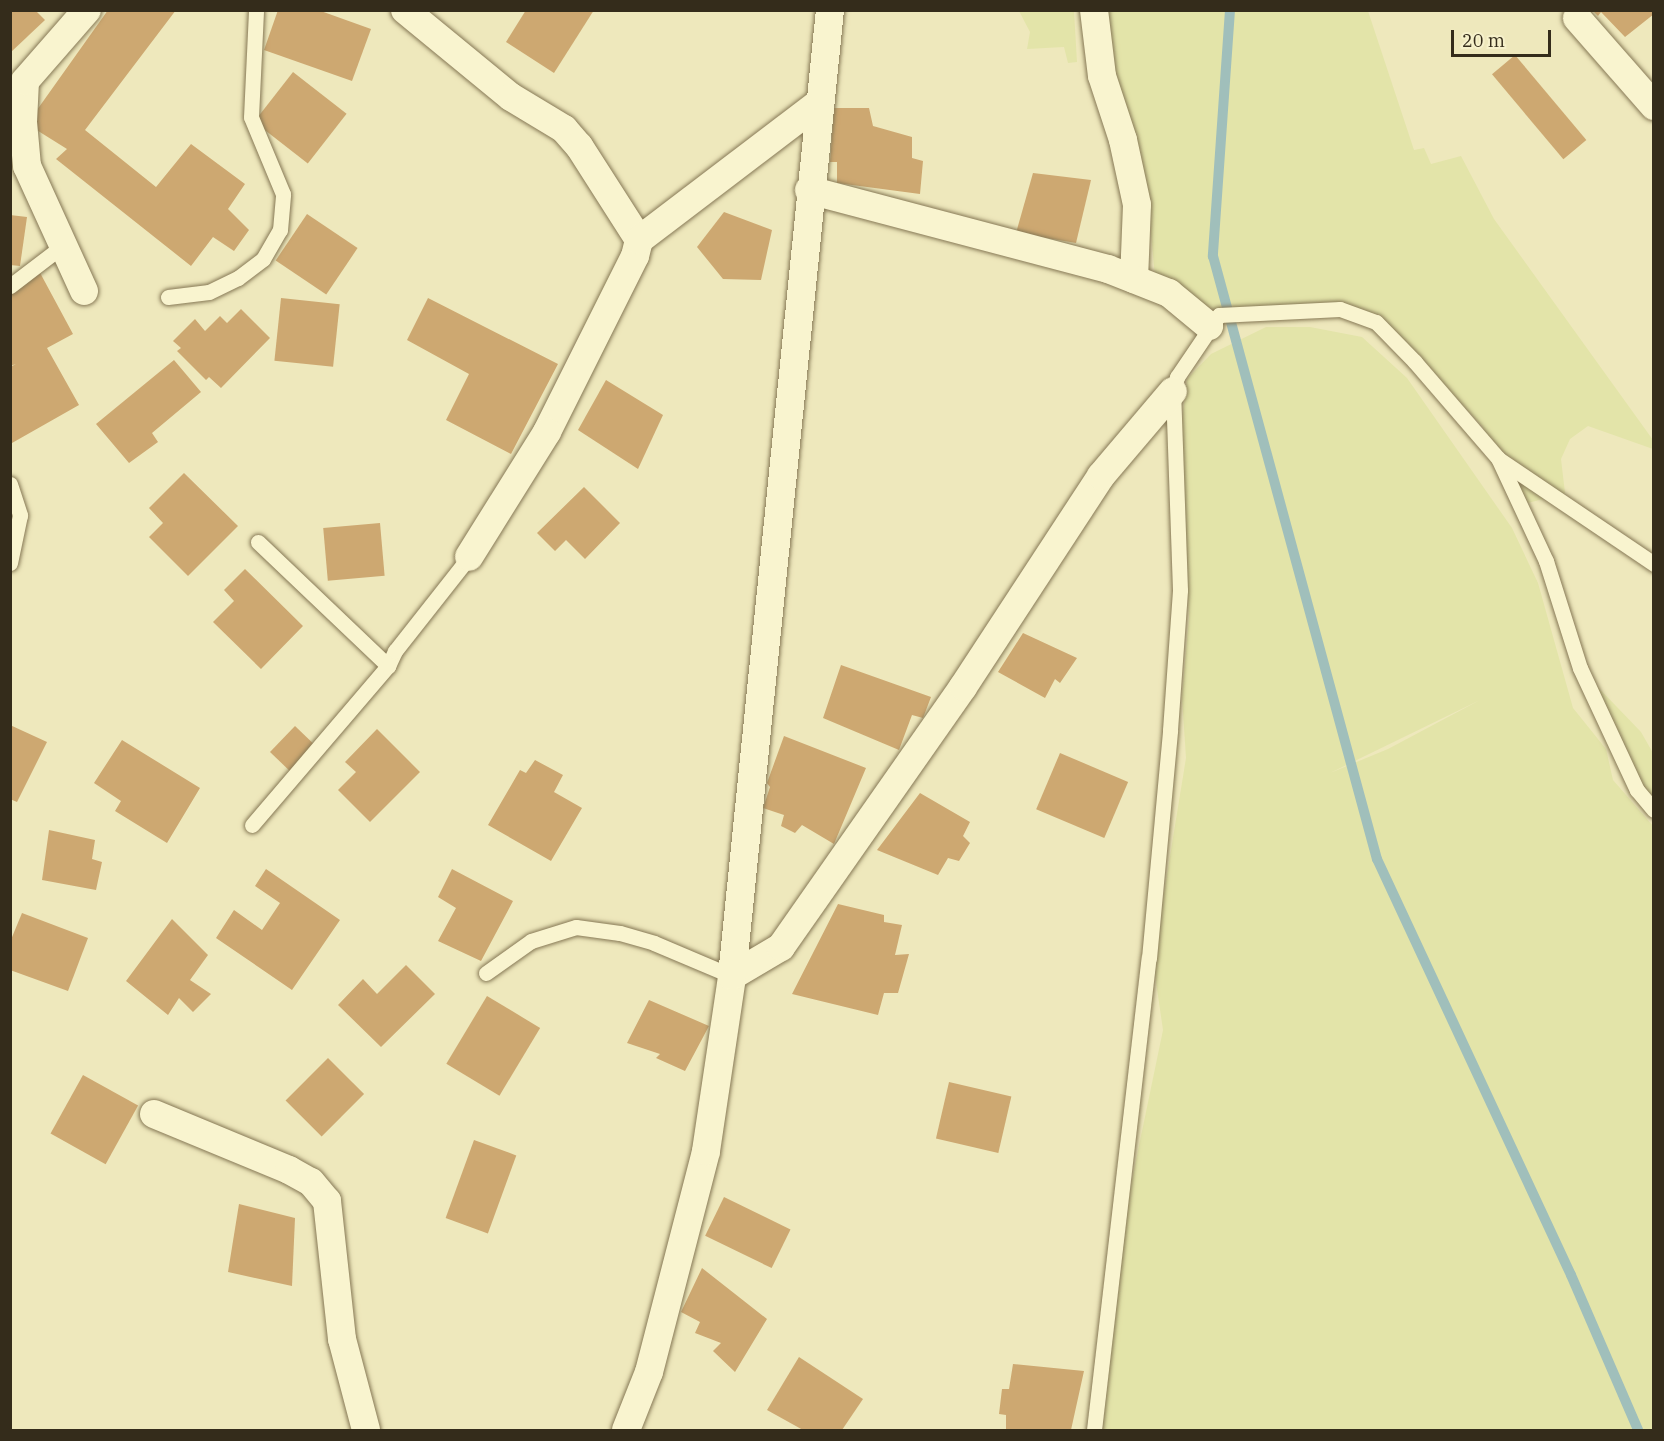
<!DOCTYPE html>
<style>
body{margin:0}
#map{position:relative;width:1664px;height:1441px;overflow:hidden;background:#eee8bc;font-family:"IBM Plex Serif",serif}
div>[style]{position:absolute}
.farmland>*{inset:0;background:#e3e4a9}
.stream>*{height:10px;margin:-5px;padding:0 5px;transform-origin:5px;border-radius:5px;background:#a0bfbb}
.building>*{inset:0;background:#cda871;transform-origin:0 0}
.roads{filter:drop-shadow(0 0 2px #867855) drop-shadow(0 0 2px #867855)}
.lane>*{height:15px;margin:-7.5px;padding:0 7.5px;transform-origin:7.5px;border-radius:7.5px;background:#f9f4cf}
.street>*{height:28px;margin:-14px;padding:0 14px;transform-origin:14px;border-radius:14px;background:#f9f4cf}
span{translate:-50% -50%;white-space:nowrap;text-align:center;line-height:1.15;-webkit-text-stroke:6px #f6f1cb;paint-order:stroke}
.frame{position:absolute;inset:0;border:12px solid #342c1b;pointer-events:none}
.scale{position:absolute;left:1451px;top:30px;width:100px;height:27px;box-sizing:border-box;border:3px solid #342c1b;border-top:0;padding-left:8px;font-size:18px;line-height:21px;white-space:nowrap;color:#342c1b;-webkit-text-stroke:4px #f6f1cb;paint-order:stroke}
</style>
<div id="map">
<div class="farmland">
<i style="clip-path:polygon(1019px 11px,1074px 11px,1077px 62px,1068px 63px,1064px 47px,1027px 49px,1030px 32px)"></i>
<i style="clip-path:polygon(1109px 11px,1368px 11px,1414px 150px,1424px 148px,1431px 164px,1461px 156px,1494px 219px,1653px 440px,1653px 449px,1588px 426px,1570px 439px,1561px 459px,1565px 493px,1528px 503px,1482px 426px,1382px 319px,1359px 310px,1200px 309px,1155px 276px,1146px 183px,1098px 34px)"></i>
<i style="clip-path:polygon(evenodd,1266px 327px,1310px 327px,1362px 337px,1407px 378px,1512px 528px,1538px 583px,1573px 708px,1606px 749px,1613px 780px,1653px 826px,1653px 1430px,1102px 1430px,1123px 1223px,1163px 1030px,1153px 961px,1186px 758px,1182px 697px,1189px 618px,1180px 438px,1187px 379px,1211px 354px,1266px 327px,1480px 700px,1388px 749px,1330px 773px,1480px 700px)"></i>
<i style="clip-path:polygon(1592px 681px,1641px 732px,1653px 753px,1653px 798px,1639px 788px,1627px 751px)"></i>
</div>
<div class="stream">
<i style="left:1230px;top:10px;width:247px;rotate:94deg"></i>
<i style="left:1213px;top:256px;width:625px;rotate:74.79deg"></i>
<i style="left:1377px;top:859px;width:459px;rotate:65deg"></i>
<i style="left:1571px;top:1275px;width:169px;rotate:66.6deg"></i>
</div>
<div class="building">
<i style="clip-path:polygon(10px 10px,35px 10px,45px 20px,10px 53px)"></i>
<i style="clip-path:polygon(108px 10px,176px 10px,85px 130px,156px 187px,191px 144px,245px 184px,228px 209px,249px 230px,234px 251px,213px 237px,191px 266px,56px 159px,67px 149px,27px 124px)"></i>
<i style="clip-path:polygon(278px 10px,318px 10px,371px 29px,352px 81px,264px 50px)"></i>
<i style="clip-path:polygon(526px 10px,594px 10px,554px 73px,506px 42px)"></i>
<i style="clip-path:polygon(1592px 10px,1654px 10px,1654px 14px,1625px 37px,1601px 12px,1598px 16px)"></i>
<i style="left:1515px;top:55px;width:111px;height:30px;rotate:50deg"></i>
<i style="left:293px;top:72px;width:68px;height:63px;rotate:38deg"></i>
<i style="clip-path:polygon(834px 108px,869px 108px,873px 126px,912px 137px,912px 158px,923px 161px,920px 194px,837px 183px,837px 162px,830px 162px)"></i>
<i style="clip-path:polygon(1033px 173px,1091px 180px,1076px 243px,1016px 233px)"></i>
<i style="clip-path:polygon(724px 212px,772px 230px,761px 280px,723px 279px,697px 247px)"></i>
<i style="left:307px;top:214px;width:61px;height:56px;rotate:34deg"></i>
<i style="clip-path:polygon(10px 215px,27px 217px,20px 266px,10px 265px)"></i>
<i style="clip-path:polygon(38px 269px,73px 334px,47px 348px,79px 405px,12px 443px,10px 367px,16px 364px,10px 366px,10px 283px)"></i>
<i style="left:281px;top:298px;width:59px;height:63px;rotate:6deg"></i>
<i style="clip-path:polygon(428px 298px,558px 364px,511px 454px,446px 420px,469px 374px,407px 340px)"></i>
<i style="clip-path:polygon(241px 309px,270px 338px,221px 388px,209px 377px,206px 380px,177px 351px,181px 348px,173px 341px,195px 319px,205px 331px,220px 316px,227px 323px)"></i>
<i style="clip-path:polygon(174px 360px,201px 392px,152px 433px,158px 442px,129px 463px,96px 424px)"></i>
<i style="clip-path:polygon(606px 380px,663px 415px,638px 469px,578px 430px)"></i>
<i style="clip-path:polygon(184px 473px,238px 526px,188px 576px,149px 537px,163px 523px,149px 508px)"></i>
<i style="clip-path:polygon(584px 487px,620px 523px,585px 559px,566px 540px,555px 551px,537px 533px)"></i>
<i style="left:380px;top:523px;width:53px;height:57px;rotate:85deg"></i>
<i style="clip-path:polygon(245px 569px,303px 626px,261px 669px,213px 622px,234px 601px,224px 590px)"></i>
<i style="clip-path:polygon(1023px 633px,1077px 658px,1060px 683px,1055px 679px,1045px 698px,998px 672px)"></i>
<i style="clip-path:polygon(841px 665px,931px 697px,923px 718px,912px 715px,899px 750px,823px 718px)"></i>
<i style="clip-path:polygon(10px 725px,47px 742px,17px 802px,10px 799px)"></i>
<i style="left:295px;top:726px;width:30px;height:36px;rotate:44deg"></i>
<i style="clip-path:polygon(377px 729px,420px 772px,370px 822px,338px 790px,356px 772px,345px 762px)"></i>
<i style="clip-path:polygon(784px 736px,866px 768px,834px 844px,802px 825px,795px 833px,781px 826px,784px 815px,763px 808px,770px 787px,767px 783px)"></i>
<i style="clip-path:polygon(122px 740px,200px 788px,167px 843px,115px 811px,121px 801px,94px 783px)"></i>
<i style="left:1060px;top:753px;width:74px;height:61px;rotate:23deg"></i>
<i style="clip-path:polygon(535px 760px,563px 775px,554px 792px,582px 808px,551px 861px,488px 825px,520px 770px,526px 773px)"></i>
<i style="clip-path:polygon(920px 793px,970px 822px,963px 836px,970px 843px,959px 861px,948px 858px,938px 875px,877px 850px)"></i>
<i style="clip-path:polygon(49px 830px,95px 840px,92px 859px,102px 862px,96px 890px,42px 880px)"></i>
<i style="clip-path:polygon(266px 869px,340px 920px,292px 990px,216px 938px,234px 910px,262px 930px,280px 903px,255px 886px)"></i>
<i style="clip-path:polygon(452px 869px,513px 901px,481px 961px,438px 941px,456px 908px,438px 897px)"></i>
<i style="clip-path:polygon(838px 904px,884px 915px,884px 922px,902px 925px,895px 955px,909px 954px,898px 993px,884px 993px,878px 1015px,792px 994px)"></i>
<i style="clip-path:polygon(22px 913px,88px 938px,68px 991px,10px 970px,10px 942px)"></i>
<i style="clip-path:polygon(172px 919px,208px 955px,190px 980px,211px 994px,193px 1012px,179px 998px,168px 1015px,126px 981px)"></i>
<i style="clip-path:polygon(406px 965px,435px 994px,381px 1047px,338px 1005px,363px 979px,377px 994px)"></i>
<i style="left:487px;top:996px;width:62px;height:79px;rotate:31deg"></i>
<i style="clip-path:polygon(649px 1000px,709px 1026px,685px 1071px,656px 1058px,660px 1054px,627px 1043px)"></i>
<i style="left:328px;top:1058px;width:51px;height:60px;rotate:45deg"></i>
<i style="left:83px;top:1075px;width:63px;height:67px;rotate:29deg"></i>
<i style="left:949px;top:1082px;width:64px;height:58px;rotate:13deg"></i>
<i style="left:474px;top:1140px;width:45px;height:83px;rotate:20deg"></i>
<i style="left:724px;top:1197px;width:74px;height:43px;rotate:26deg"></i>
<i style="clip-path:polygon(239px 1204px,295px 1218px,292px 1286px,228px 1272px)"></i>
<i style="clip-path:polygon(702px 1268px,767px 1319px,735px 1372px,713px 1351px,721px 1343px,695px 1333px,700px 1322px,681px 1312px)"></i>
<i style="clip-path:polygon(799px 1357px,863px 1399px,842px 1430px,803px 1430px,767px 1410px)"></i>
<i style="clip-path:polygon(1013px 1364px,1084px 1371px,1071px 1430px,1006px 1430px,1006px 1415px,999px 1414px,1002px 1389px,1009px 1389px)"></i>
</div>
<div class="roads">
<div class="lane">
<i style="left:10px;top:286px;width:64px;rotate:-37.4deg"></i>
<i style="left:168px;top:297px;width:41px;rotate:-7deg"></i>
<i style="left:209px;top:292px;width:32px;rotate:-26deg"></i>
<i style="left:238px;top:278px;width:31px;rotate:-37deg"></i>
<i style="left:263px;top:259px;width:34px;rotate:-60deg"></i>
<i style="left:280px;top:230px;width:36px;rotate:-85deg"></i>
<i style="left:283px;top:194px;width:83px;rotate:-112.6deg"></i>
<i style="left:251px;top:117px;width:107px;rotate:-87.3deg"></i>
<i style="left:1500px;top:460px;width:186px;rotate:34deg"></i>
<i style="left:10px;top:484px;width:33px;rotate:72deg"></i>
<i style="left:20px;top:515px;width:49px;rotate:101.8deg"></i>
<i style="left:258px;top:542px;width:180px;rotate:43.6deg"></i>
<i style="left:252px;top:825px;width:209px;rotate:-49.5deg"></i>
<i style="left:388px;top:666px;width:17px;rotate:-65deg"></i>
<i style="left:395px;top:651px;width:120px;rotate:-51.8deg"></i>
<i style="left:486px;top:973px;width:55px;rotate:-35.4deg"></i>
<i style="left:531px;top:941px;width:47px;rotate:-17.3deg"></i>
<i style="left:576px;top:927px;width:44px;rotate:7.8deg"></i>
<i style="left:620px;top:933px;width:35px;rotate:16deg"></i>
<i style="left:654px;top:943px;width:85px;rotate:22.9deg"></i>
<i style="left:1094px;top:1430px;width:475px;rotate:-83.4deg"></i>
<i style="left:1149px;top:958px;width:229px;rotate:-84.7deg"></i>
<i style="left:1170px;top:730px;width:140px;rotate:-85.9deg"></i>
<i style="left:1180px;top:590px;width:199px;rotate:-92deg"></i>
<i style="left:1173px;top:391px;width:15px;rotate:-74deg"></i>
<i style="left:1177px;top:377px;width:75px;rotate:-55.9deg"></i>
<i style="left:1219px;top:315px;width:121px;rotate:-2.8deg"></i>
<i style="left:1340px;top:309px;width:38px;rotate:20deg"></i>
<i style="left:1376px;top:322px;width:56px;rotate:45.7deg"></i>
<i style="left:1415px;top:362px;width:127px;rotate:49.2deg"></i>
<i style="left:1498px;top:458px;width:114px;rotate:65deg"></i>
<i style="left:1546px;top:561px;width:112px;rotate:72.4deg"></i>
<i style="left:1580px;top:668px;width:135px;rotate:65deg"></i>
<i style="left:1637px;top:790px;width:26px;rotate:50deg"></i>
</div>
<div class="street">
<i style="left:405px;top:10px;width:137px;rotate:39.4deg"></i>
<i style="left:511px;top:97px;width:62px;rotate:31.1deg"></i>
<i style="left:564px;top:129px;width:23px;rotate:49deg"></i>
<i style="left:579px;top:146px;width:112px;rotate:57.4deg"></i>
<i style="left:639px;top:240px;width:16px;rotate:104deg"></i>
<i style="left:635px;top:256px;width:197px;rotate:116.6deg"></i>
<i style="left:547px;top:432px;width:147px;rotate:122deg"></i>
<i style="left:1094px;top:10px;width:66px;rotate:83.1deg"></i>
<i style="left:1102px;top:76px;width:67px;rotate:71.8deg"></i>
<i style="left:1123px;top:140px;width:66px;rotate:77.8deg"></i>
<i style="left:1137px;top:205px;width:74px;rotate:92.3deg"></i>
<i style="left:1577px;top:18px;width:117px;rotate:48.8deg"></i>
<i style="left:809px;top:190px;width:309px;rotate:14.8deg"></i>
<i style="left:1108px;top:269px;width:66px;rotate:21.5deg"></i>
<i style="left:1169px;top:293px;width:52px;rotate:39.5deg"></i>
<i style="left:639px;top:240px;width:226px;rotate:-37.3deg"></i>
<i style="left:84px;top:291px;width:137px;rotate:-114.5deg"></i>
<i style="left:27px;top:166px;width:44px;rotate:-95.2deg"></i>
<i style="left:23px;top:122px;width:41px;rotate:-87.2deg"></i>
<i style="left:25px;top:81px;width:94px;rotate:-48.9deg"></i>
<i style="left:732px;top:976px;width:57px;rotate:-30.6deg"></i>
<i style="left:781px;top:947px;width:317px;rotate:-55deg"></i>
<i style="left:963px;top:687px;width:252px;rotate:-56.8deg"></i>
<i style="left:1101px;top:476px;width:111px;rotate:-49.7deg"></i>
<i style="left:154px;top:1114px;width:146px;rotate:22.5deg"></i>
<i style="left:289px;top:1170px;width:25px;rotate:29deg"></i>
<i style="left:311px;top:1182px;width:25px;rotate:50deg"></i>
<i style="left:327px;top:1201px;width:139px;rotate:83.8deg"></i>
<i style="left:342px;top:1339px;width:94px;rotate:75.2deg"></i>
<i style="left:626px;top:1430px;width:62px;rotate:-68.4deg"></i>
<i style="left:649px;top:1372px;width:228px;rotate:-75.5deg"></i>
<i style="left:706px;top:1151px;width:177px;rotate:-81.5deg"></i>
<i style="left:732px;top:976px;width:971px;rotate:-84.21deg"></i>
</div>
</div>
<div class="frame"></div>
<div class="scale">20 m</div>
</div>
